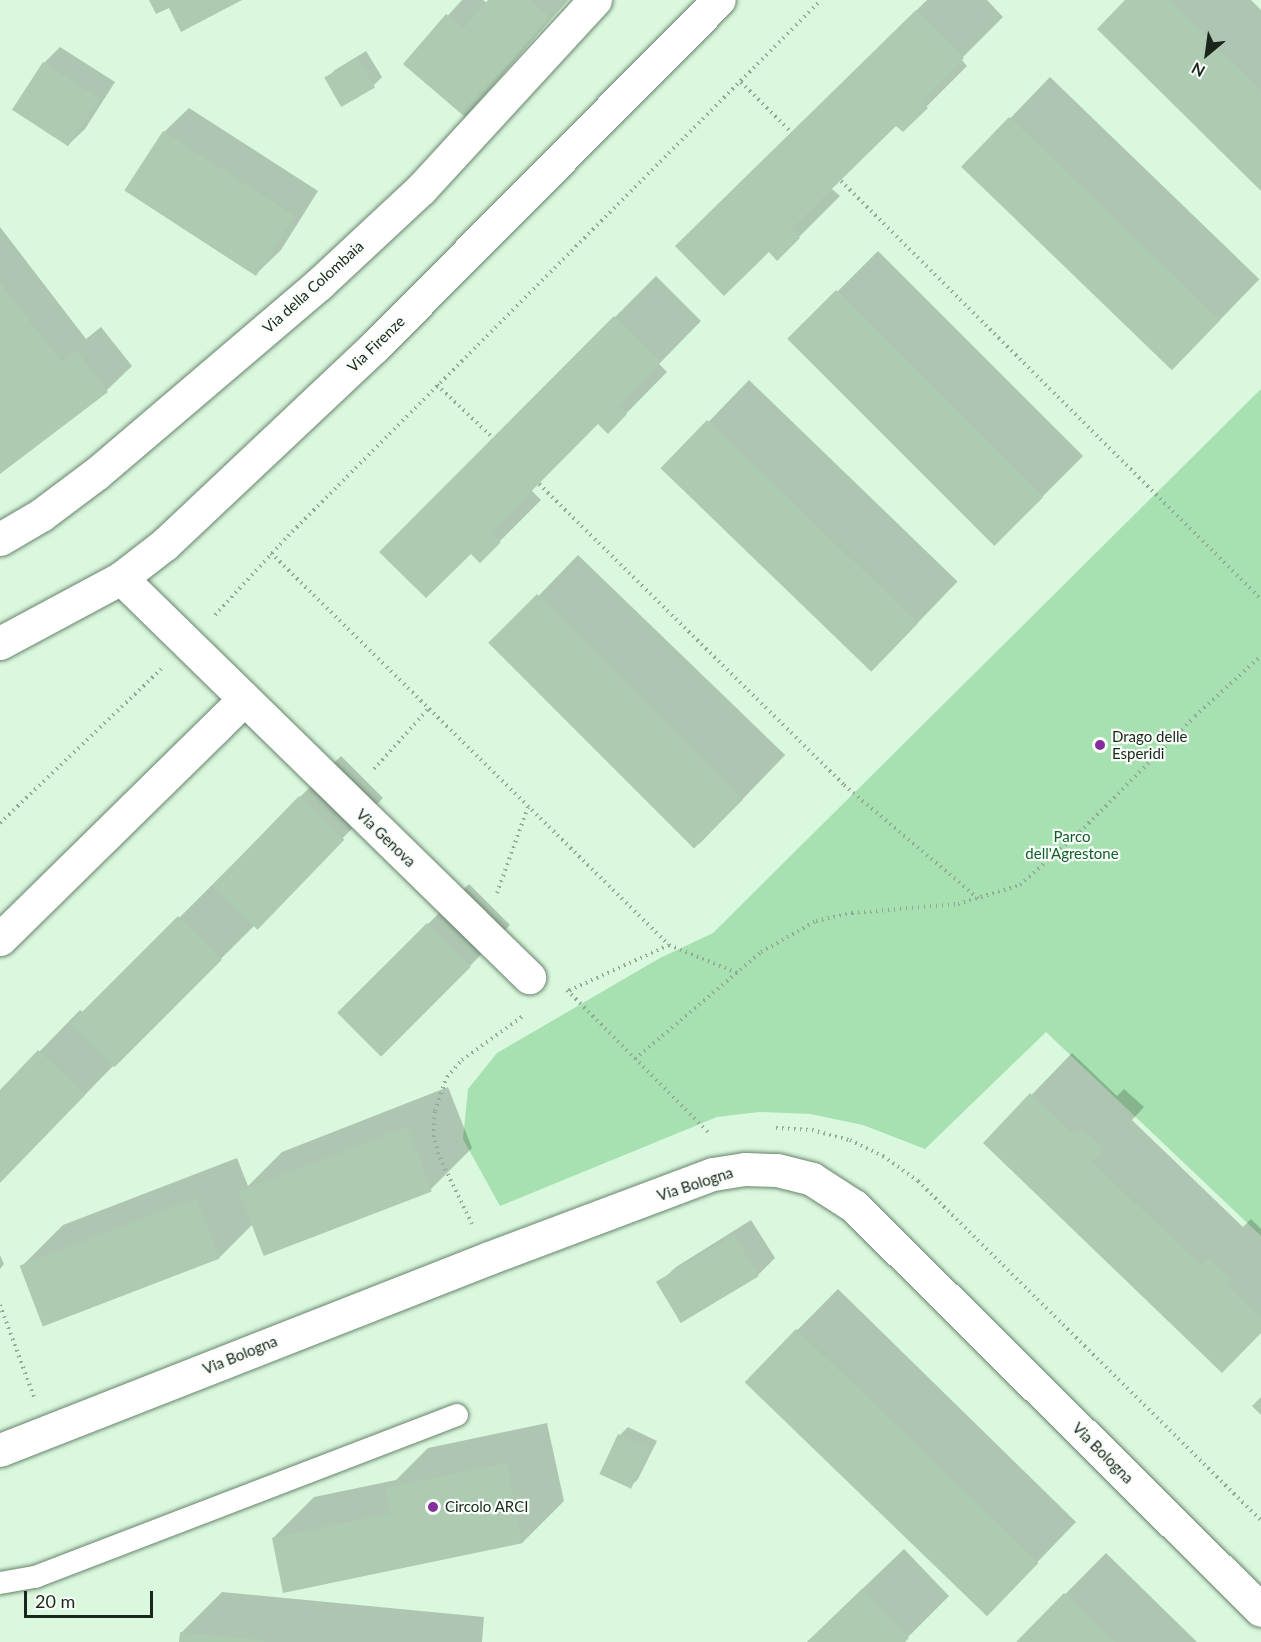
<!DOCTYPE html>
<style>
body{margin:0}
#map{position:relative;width:1261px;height:1642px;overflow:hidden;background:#daf8de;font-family:Lato,sans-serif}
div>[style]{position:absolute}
.green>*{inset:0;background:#a7e1b1}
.shadow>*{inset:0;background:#0003;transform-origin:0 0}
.building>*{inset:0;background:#adcbb1;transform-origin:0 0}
.path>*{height:4px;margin-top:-2px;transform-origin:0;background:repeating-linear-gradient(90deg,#92a995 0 1.5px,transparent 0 6px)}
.roads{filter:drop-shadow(0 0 2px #68836c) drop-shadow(0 0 2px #68836c)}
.service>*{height:22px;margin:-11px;padding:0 11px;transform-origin:11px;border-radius:11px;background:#fff}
.minor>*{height:33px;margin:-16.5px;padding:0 16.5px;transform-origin:16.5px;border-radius:16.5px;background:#fff}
.dots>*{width:16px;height:16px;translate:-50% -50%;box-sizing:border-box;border:3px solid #f8fef8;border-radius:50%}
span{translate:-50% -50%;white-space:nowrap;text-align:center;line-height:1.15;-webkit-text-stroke:4.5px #f8fef8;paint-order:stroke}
.street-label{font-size:15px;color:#1a251c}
.poi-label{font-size:15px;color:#1a251c}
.left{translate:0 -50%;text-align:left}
.park-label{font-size:15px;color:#115d2a}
.north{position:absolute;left:1177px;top:24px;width:60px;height:60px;-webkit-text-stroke:4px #f8fef8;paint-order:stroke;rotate:209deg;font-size:16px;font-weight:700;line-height:24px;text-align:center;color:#1a251c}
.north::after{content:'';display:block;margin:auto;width:21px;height:27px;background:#1a251c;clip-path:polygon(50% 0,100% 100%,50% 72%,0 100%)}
.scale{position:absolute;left:24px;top:1591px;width:129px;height:27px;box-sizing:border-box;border:3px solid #1a251c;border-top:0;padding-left:8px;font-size:18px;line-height:21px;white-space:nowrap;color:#1a251c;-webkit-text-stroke:4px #f8fef8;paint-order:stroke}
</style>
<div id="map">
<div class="green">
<i style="clip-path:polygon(1261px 389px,1261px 1236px,1046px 1032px,925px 1149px,863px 1125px,810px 1114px,759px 1112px,717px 1117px,500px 1206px,463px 1139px,468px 1089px,497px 1053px,660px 958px,713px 933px)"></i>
</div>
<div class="shadow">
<i style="clip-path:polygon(462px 0,483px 0,487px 3px,490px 0,568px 0,465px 115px,405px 63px)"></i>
<i style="clip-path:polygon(927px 0,987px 0,1003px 17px,961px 59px,967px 66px,903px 130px,896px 124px,831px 188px,840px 196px,799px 237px,718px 206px)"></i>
<i style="clip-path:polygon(1127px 0,1251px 0,1261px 10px,1261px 189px)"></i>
<i style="clip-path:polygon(60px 47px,115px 82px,85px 129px,68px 145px,44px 63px)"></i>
<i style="clip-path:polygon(366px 51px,382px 77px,374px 85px,327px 78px,335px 70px)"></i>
<i style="left:1050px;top:77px;width:291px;height:125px;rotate:44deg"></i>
<i style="clip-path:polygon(189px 108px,318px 191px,281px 250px,256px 274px,164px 132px)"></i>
<i style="clip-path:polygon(0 227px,86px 339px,101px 327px,132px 366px,107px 390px,0 473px)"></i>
<i style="left:878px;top:251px;width:290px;height:124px;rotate:45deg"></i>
<i style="clip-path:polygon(656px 276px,701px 321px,659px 364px,667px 372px,608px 432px,598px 422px,531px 490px,541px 500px,480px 561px,471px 552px,381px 552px)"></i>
<i style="left:749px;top:380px;width:290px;height:124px;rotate:44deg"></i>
<i style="left:578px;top:555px;width:288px;height:124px;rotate:44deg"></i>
<i style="clip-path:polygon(341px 756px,383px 798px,114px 1065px,0 1182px,0 1092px,80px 1010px,84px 1013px)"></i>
<i style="clip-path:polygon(469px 884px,510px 925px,423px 1014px,428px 924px)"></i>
<i style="clip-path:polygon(1072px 1053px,1117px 1096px,1124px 1089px,1144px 1107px,1132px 1120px,1243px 1227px,1251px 1219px,1261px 1229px,1261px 1332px,985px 1143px)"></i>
<i style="clip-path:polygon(448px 1087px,472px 1148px,431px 1189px,265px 1255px,253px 1224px,219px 1258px,22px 1266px,63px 1225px,237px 1158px,248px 1186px,282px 1152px)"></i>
<i style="clip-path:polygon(751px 1220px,775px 1258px,758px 1275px,659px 1283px,676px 1267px)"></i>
<i style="clip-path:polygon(0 1255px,4px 1264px,0 1269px)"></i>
<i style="clip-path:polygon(838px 1289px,1076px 1522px,1026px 1574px,746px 1382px)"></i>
<i style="clip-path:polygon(547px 1423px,564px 1501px,523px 1542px,273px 1538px,314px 1497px,396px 1480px,428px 1448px)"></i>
<i style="clip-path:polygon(628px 1427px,657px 1441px,638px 1479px,630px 1487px,620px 1435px)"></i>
<i style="clip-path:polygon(904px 1549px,949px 1596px,903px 1642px,807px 1642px)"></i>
<i style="clip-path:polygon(1106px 1553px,1197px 1642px,1018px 1642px)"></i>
<i style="clip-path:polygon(222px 1592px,484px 1617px,482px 1642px,180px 1642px,181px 1633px)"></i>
</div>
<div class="building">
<i style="clip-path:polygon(149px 0,242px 0,181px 32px,169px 8px,156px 14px)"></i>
<i style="clip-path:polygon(488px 0,530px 0,551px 19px,465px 117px,403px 64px,446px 14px,464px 28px)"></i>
<i style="clip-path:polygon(1125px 0,1169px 0,1261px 91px,1261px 191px,1097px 29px)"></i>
<i style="clip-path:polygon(916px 10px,964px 58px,921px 101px,928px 108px,903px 132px,896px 126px,791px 229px,800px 238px,777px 261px,769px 252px,724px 296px,675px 246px)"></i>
<i style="left:358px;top:58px;width:34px;height:39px;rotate:60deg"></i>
<i style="left:43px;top:62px;width:67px;height:57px;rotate:33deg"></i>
<i style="left:1009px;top:117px;width:293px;height:69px;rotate:44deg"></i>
<i style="left:163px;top:131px;width:157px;height:71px;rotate:33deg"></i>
<i style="clip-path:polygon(0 283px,61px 362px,76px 350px,108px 392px,0 474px)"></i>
<i style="left:836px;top:290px;width:293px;height:69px;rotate:45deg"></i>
<i style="clip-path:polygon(614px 316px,661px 362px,619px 406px,627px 414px,608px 434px,598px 424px,491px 532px,501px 542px,480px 563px,471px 554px,426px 598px,379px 552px)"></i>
<i style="left:707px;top:420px;width:293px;height:67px;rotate:44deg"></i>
<i style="left:537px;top:594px;width:291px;height:69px;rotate:45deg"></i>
<i style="left:299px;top:796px;width:63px;height:125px;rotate:44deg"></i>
<i style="left:178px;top:916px;width:62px;height:152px;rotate:45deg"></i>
<i style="left:427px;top:923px;width:62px;height:127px;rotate:45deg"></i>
<i style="clip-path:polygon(38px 1050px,85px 1095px,0 1183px,0 1090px)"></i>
<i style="clip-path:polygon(1030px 1093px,1075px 1136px,1082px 1129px,1104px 1149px,1092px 1162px,1201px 1266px,1209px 1259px,1231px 1280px,1226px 1285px,1261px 1319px,1261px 1333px,1222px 1373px,983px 1143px)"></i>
<i style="left:407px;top:1127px;width:69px;height:180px;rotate:69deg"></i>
<i style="left:196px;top:1198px;width:65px;height:189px;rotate:69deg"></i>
<i style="left:734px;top:1235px;width:48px;height:91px;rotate:59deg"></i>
<i style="left:796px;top:1329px;width:337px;height:74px;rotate:44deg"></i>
<i style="clip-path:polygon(1261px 1397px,1261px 1415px,1252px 1406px)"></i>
<i style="left:618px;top:1434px;width:35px;height:44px;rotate:25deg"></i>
<i style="clip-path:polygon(507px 1463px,523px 1543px,283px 1593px,272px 1538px,391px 1513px,385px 1488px)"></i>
<i style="clip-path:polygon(862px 1589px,909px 1638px,905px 1642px,807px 1642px)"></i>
<i style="clip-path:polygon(1064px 1593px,1114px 1642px,1016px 1642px)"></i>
<i style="clip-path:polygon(180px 1632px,264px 1640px,264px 1642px,179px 1642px)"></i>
</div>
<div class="path">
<i style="left:741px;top:82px;width:71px;rotate:45deg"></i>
<i style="left:841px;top:181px;width:593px;rotate:44.86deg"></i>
<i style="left:437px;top:385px;width:77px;rotate:43.4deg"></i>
<i style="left:539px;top:484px;width:429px;rotate:44.6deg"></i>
<i style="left:844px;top:785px;width:177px;rotate:40.2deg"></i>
<i style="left:271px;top:553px;width:559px;rotate:44.56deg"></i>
<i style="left:669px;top:945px;width:113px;rotate:155.5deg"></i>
<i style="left:215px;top:615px;width:108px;rotate:-47.3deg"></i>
<i style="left:288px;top:536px;width:756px;rotate:-45.16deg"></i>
<i style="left:374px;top:769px;width:82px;rotate:-48deg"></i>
<i style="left:0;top:823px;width:223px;rotate:-43.7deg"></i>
<i style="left:497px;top:893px;width:91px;rotate:-70.2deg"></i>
<i style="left:669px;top:945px;width:74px;rotate:22.4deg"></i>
<i style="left:567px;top:990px;width:203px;rotate:45.2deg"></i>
<i style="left:635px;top:1059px;width:165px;rotate:-40.3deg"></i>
<i style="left:761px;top:952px;width:63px;rotate:-29.4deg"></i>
<i style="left:816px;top:921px;width:37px;rotate:-13deg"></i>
<i style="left:852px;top:913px;width:106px;rotate:-4.9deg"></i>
<i style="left:958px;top:904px;width:65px;rotate:-17deg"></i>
<i style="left:1020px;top:885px;width:80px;rotate:-41.5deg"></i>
<i style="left:1080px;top:832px;width:163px;rotate:-45.2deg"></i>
<i style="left:1195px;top:716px;width:89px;rotate:-42.3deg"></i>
<i style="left:776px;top:1128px;width:36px;rotate:3deg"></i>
<i style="left:812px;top:1130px;width:39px;rotate:15deg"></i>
<i style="left:850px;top:1140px;width:37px;rotate:26deg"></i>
<i style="left:883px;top:1156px;width:43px;rotate:35.5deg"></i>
<i style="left:918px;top:1181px;width:482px;rotate:44.7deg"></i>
<i style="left:472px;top:1224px;width:78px;rotate:-115.9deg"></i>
<i style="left:438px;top:1154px;width:17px;rotate:-103deg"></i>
<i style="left:434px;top:1137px;width:26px;rotate:-88deg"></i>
<i style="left:435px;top:1111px;width:36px;rotate:-71deg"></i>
<i style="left:447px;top:1077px;width:23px;rotate:-49deg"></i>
<i style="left:462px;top:1060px;width:75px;rotate:-35.8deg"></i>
<i style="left:0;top:1305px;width:98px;rotate:69.7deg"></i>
</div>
<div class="roads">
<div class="service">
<i style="left:0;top:1583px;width:36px;rotate:-10deg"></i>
<i style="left:35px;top:1577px;width:452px;rotate:-21deg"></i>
</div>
<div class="minor">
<i style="left:0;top:539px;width:48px;rotate:-30.3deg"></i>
<i style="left:41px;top:515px;width:70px;rotate:-36.9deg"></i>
<i style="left:97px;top:473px;width:292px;rotate:-40.4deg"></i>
<i style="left:319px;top:284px;width:139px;rotate:-43deg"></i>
<i style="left:421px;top:189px;width:257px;rotate:-47.4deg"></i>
<i style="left:121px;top:578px;width:571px;rotate:44.36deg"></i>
<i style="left:0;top:643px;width:137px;rotate:-28.2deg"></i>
<i style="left:121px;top:578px;width:56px;rotate:-37.7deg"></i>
<i style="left:165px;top:544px;width:287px;rotate:-43.3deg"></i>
<i style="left:374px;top:347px;width:489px;rotate:-45.2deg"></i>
<i style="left:0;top:939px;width:342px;rotate:-44.5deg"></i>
<i style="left:0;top:1450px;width:525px;rotate:-21.44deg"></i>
<i style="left:489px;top:1258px;width:239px;rotate:-20.6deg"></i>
<i style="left:713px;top:1174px;width:32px;rotate:-9deg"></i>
<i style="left:745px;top:1169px;width:32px;rotate:2deg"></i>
<i style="left:777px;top:1170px;width:36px;rotate:14deg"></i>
<i style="left:812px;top:1179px;width:50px;rotate:32.7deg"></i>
<i style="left:854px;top:1206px;width:573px;rotate:44.79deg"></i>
</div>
</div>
<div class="dots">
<i style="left:1100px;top:745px;background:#852f9c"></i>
<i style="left:433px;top:1507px;background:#852f9c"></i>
</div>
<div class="street-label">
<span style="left:313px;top:287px;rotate:-42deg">Via della Colombaia</span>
<span style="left:376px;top:344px;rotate:-44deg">Via Firenze</span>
<span style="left:386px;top:838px;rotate:44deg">Via Genova</span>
<span style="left:695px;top:1184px;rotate:-18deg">Via Bologna</span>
<span style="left:240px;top:1355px;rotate:-22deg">Via Bologna</span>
<span style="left:1103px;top:1453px;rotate:45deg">Via Bologna</span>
</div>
<div class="poi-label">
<span class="left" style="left:1112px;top:745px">Drago delle<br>Esperidi</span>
<span class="left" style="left:445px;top:1507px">Circolo ARCI</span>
</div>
<div class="park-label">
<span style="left:1072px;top:845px">Parco<br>dell'Agrestone</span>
</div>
<div class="north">N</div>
<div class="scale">20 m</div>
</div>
